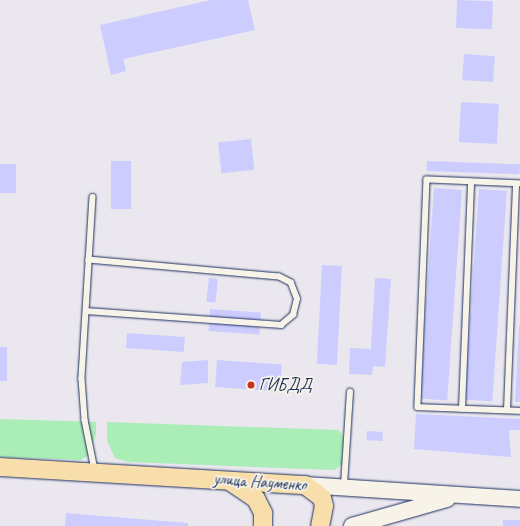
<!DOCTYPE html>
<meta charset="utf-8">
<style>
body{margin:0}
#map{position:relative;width:520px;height:526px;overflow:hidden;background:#eae7ef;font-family:Caveat,sans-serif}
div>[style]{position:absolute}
.green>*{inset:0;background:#aaedb7}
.building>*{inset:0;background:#ccf;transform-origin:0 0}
.roads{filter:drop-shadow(0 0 1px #1b2f5e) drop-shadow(0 0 1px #1b2f5e)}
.service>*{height:5.5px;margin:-2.75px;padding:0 2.75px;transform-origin:2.75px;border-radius:2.75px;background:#f7f3e8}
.secondary>*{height:16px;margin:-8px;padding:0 8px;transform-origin:8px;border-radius:8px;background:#f7f3e8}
.primary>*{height:18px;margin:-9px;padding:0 9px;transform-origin:9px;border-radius:9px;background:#f8deab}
.dots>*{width:11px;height:11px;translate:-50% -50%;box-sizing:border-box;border:2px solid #f7f3e8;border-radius:50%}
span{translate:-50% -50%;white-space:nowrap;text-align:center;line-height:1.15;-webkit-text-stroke:3.5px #f7f3e8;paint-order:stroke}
.poi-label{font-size:17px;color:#1b2f5e}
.left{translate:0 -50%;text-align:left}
.street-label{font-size:17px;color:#1b2f5e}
</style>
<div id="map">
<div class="green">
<i style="clip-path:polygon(0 419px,96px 422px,96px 434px,89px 455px,81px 460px,0 457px)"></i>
<i style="clip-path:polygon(107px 422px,339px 430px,344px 438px,343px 464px,334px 470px,129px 462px,115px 458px,107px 441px)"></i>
</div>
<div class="building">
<i style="clip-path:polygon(211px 0,248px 0,255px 30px,123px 59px,126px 71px,111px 75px,100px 25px)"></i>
<i style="left:457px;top:0;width:36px;height:28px;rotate:2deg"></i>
<i style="left:464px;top:54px;width:31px;height:26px;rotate:4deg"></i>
<i style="left:461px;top:102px;width:38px;height:40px;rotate:3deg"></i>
<i style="left:251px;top:139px;width:31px;height:33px;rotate:84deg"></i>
<i style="left:111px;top:161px;width:20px;height:48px"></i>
<i style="left:427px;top:161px;width:93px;height:10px;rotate:2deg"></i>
<i style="left:0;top:164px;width:16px;height:29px"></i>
<i style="left:434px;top:188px;width:28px;height:211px;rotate:4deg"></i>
<i style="left:479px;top:189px;width:28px;height:211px;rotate:4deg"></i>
<i style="left:322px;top:265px;width:20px;height:99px;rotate:3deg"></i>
<i style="left:209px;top:278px;width:9px;height:24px;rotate:6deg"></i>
<i style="clip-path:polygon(375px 278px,391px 279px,385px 367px,373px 366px,372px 375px,349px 374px,350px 348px,371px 349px)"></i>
<i style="left:210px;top:309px;width:51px;height:22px;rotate:4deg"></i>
<i style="clip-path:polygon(519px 326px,520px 326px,520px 402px,515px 402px)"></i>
<i style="left:127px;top:333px;width:58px;height:15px;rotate:4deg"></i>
<i style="left:0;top:347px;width:7px;height:34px"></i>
<i style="clip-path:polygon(208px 360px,208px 383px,180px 385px,182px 362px)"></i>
<i style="left:217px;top:360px;width:65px;height:27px;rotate:4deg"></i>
<i style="clip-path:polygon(416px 414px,520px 419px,520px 430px,509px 430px,511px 457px,414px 449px)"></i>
<i style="left:367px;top:431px;width:16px;height:9px;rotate:4deg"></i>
<i style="clip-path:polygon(66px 513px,188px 523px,188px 526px,65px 526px)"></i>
<i style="left:503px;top:520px;width:17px;height:6px"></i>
</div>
<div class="roads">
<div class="service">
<i style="left:520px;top:184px;width:93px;rotate:-177.5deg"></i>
<i style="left:427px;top:180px;width:227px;rotate:92.3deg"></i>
<i style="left:418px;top:407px;width:102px;rotate:2.2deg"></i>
<i style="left:93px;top:197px;width:182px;rotate:93.5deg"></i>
<i style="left:82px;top:379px;width:41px;rotate:85.8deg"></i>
<i style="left:85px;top:420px;width:51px;rotate:78.7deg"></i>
<i style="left:86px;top:311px;width:196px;rotate:4.1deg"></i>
<i style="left:281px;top:325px;width:16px;rotate:-40deg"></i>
<i style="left:293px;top:315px;width:16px;rotate:-76deg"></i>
<i style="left:297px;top:299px;width:17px;rotate:-111deg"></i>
<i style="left:291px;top:283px;width:13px;rotate:-153deg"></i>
<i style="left:279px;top:277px;width:191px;rotate:-174.9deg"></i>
<i style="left:462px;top:409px;width:227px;rotate:-87.7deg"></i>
<i style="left:507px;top:410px;width:226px;rotate:-87.7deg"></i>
<i style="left:344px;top:485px;width:93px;rotate:-86.3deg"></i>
</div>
<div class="secondary">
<i style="left:305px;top:485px;width:215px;rotate:3.7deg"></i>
<i style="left:352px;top:526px;width:99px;rotate:-15.9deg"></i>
</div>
<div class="primary">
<i style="left:0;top:467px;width:306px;rotate:3.4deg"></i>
<i style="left:305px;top:485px;width:21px;rotate:37deg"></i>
<i style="left:322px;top:498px;width:8px;rotate:76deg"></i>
<i style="left:324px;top:506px;width:20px;rotate:101deg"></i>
<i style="left:231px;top:482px;width:30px;rotate:34deg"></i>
<i style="left:256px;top:499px;width:16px;rotate:63deg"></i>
<i style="left:263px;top:513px;width:13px;rotate:90deg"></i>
</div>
</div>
<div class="dots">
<i style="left:251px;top:385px;background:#c8321e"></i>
</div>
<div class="poi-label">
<span class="left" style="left:259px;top:385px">ГИБДД</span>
</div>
<div class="street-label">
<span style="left:260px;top:482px;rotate:4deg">улица Науменко</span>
</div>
</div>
